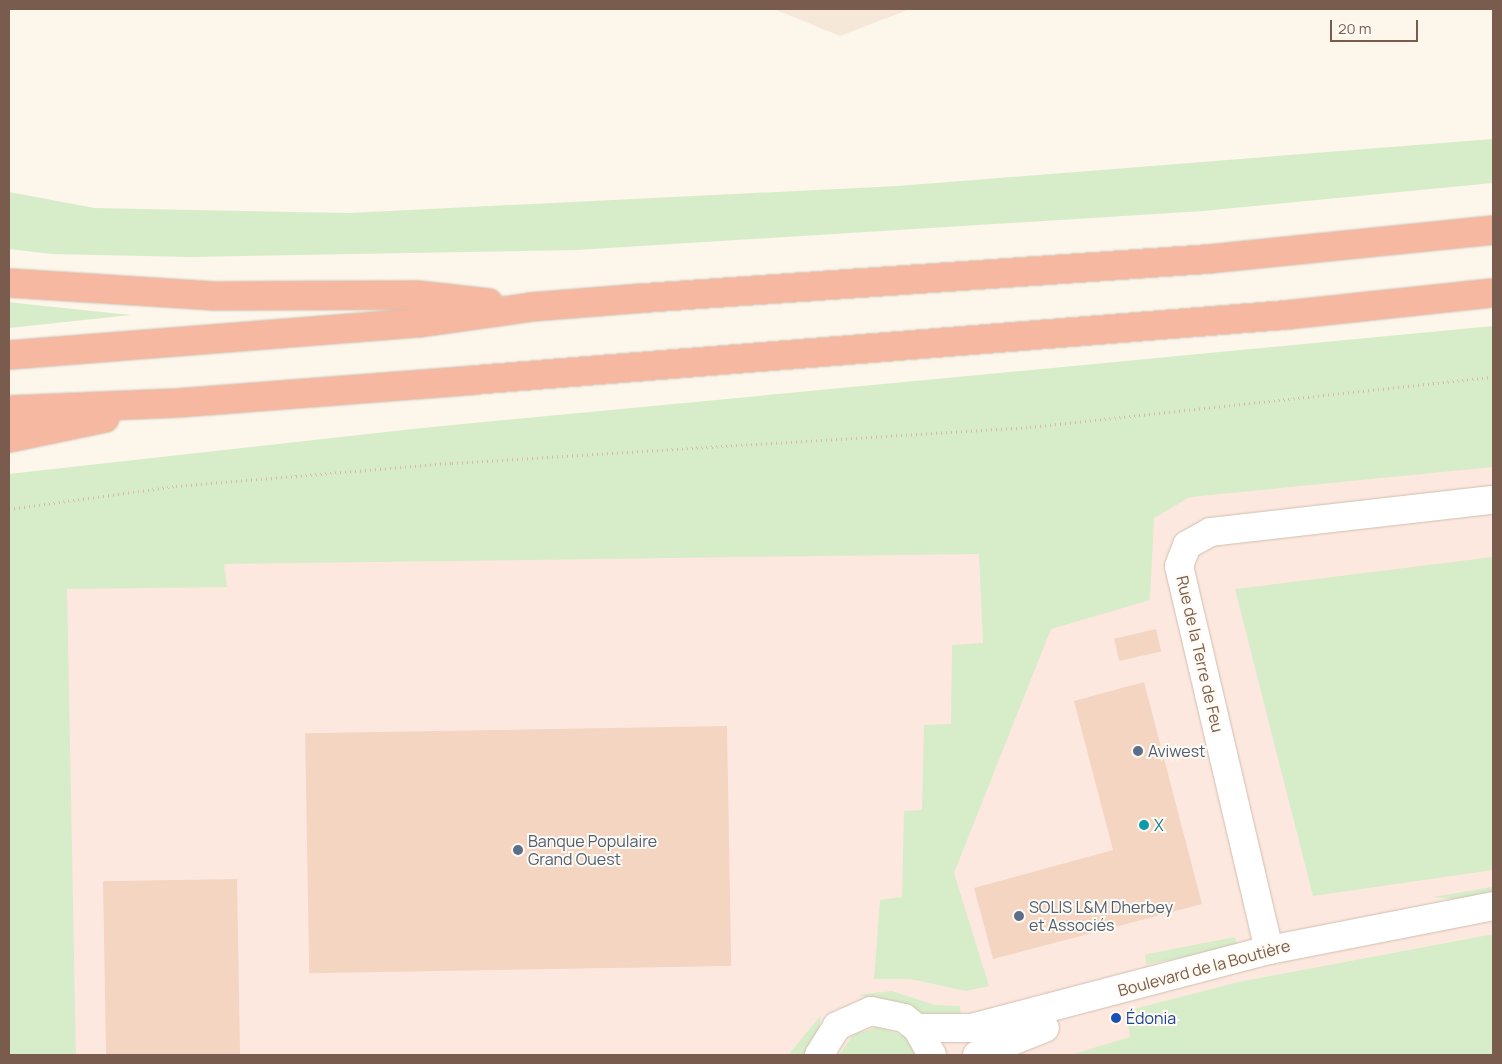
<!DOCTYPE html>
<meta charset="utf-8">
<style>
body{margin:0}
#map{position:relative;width:1502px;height:1064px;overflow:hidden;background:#fdf6eb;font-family:Manrope,sans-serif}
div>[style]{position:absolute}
.residential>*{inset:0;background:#f5e8d9}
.commercial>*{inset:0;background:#fde8df}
.green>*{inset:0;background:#d7ecc8;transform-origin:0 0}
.building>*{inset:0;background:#f3d5c2;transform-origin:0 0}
.path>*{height:3px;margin-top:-1.5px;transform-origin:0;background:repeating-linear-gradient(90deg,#d9b9a4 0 1px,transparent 0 5px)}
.roads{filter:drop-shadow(0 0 1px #d0beaf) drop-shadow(0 0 1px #d0beaf)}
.street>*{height:28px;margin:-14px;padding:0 14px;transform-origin:14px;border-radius:14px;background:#fff}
.secondary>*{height:28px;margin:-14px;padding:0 14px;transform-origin:14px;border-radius:14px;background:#fff}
.highway>*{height:28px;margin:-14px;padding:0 14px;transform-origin:14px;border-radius:14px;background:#f7b8a2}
.dots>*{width:14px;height:14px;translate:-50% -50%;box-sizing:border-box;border:2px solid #fffaf2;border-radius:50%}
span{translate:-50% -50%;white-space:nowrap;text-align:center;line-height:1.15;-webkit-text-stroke:4px #fffaf2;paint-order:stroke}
.street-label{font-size:16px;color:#795c4d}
.service-label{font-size:16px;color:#4e5e75}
.left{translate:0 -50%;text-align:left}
.culture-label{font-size:16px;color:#0d838f}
.transit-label{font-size:16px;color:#164399}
.frame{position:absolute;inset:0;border:10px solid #795c4d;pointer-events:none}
.scale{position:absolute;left:1330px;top:20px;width:88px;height:22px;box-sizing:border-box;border:2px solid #795c4d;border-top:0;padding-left:6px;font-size:15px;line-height:18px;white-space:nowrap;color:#795c4d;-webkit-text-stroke:4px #fffaf2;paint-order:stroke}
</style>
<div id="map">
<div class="residential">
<i style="clip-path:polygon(774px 9px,910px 9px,840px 36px)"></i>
</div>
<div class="commercial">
<i style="clip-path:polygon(1493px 405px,1493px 934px,1238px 982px,1126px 1011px,1131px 1037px,1070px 1055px,76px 1055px,66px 589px,558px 498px)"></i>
</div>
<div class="green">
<i style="clip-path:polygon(1493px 139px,1493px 183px,1203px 211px,577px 250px,191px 257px,52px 254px,9px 249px,9px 192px,94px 208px,349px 213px,898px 186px)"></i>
<i style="clip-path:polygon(9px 302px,35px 305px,131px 315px,9px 328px)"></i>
<i style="clip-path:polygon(1493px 326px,1493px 467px,1190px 497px,1154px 518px,1150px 600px,1051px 629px,954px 873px,989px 986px,966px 991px,910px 979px,874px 979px,880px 900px,902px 897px,904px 811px,922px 810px,924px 725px,951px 724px,952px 645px,983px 643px,979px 554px,224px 564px,227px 587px,67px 589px,76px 1055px,9px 1055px,9px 474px,422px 428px)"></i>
<i style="clip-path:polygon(1493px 557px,1493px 870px,1313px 896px,1235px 589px)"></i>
<i style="clip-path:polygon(1493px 887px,1493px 898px,1471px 901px,1433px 897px)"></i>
<i style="clip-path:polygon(1493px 934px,1493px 1055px,1070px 1055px,1130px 1037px,1126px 1011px,1238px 982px)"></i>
<i style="left:1235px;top:937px;width:10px;height:92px;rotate:79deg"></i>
<i style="clip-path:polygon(892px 991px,935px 1005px,960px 1006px,961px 1016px,933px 1016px,858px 995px)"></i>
<i style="clip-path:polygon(821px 1015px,818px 1035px,804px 1054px,788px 1055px)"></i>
<i style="clip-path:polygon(878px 1027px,904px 1036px,918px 1055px,839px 1055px,853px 1035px)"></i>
</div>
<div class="building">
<i style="left:1156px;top:629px;width:23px;height:43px;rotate:77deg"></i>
<i style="clip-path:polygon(1144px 682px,1202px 904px,993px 959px,974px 888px,1113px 850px,1074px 701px)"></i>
<i style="left:727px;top:726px;width:240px;height:422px;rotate:89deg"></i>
<i style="left:237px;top:879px;width:176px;height:134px;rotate:89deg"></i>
</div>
<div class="path">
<i style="left:9px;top:509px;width:169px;rotate:-7.8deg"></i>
<i style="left:176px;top:486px;width:277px;rotate:-4.8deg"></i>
<i style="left:452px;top:463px;width:579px;rotate:-3.56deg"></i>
<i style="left:1030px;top:427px;width:466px;rotate:-6.2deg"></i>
</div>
<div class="roads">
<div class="street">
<i style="left:1269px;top:950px;width:394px;rotate:-103.2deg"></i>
<i style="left:1179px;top:566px;width:22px;rotate:-69deg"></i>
<i style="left:1187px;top:545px;width:26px;rotate:-29deg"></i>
<i style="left:1210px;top:532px;width:285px;rotate:-6.5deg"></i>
</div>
<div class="secondary">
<i style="left:917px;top:1028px;width:54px"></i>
<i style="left:971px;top:1028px;width:308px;rotate:-14.7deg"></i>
<i style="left:1269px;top:950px;width:228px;rotate:-11.1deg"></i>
<i style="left:819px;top:1055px;width:34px;rotate:-58deg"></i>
<i style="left:837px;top:1026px;width:37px;rotate:-24deg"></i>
<i style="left:871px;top:1011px;width:34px;rotate:12deg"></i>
<i style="left:904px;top:1018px;width:16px;rotate:38deg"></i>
<i style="left:917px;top:1028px;width:31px;rotate:61deg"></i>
<i style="left:977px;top:1055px;width:73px;rotate:-21.7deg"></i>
</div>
<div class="highway">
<i style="left:9px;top:283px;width:205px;rotate:3.6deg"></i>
<i style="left:214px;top:296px;width:203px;rotate:-0.3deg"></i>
<i style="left:417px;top:295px;width:72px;rotate:6.3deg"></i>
<i style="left:9px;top:355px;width:411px;rotate:-4.5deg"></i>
<i style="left:419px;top:323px;width:113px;rotate:-8.1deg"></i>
<i style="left:531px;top:307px;width:113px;rotate:-4.6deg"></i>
<i style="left:644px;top:298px;width:566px;rotate:-3.95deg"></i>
<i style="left:1209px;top:259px;width:285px;rotate:-5.8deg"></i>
<i style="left:9px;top:410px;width:169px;rotate:-2.4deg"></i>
<i style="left:178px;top:403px;width:297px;rotate:-4.4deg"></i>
<i style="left:474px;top:380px;width:815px;rotate:-4.58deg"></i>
<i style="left:1286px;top:315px;width:208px;rotate:-6.1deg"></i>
<i style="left:9px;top:438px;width:98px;rotate:-11.8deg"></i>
</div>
</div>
<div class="dots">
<i style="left:1138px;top:751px;background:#5c6f8a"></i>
<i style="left:1144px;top:825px;background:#0f9aa8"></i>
<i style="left:518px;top:850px;background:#5c6f8a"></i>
<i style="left:1019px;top:916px;background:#5c6f8a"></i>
<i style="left:1116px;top:1018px;background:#1a4fb4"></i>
</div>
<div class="street-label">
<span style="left:1200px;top:654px;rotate:77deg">Rue de la Terre de Feu</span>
<span style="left:1204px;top:968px;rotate:-15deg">Boulevard de la Boutière</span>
</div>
<div class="service-label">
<span class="left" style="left:1148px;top:751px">Aviwest</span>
<span class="left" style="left:528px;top:850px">Banque Populaire<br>Grand Ouest</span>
<span class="left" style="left:1029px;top:916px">SOLIS L&amp;M Dherbey<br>et Associés</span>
</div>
<div class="culture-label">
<span class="left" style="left:1154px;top:825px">X</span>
</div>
<div class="transit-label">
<span class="left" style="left:1126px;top:1018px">Édonia</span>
</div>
<div class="frame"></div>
<div class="scale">20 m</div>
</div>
